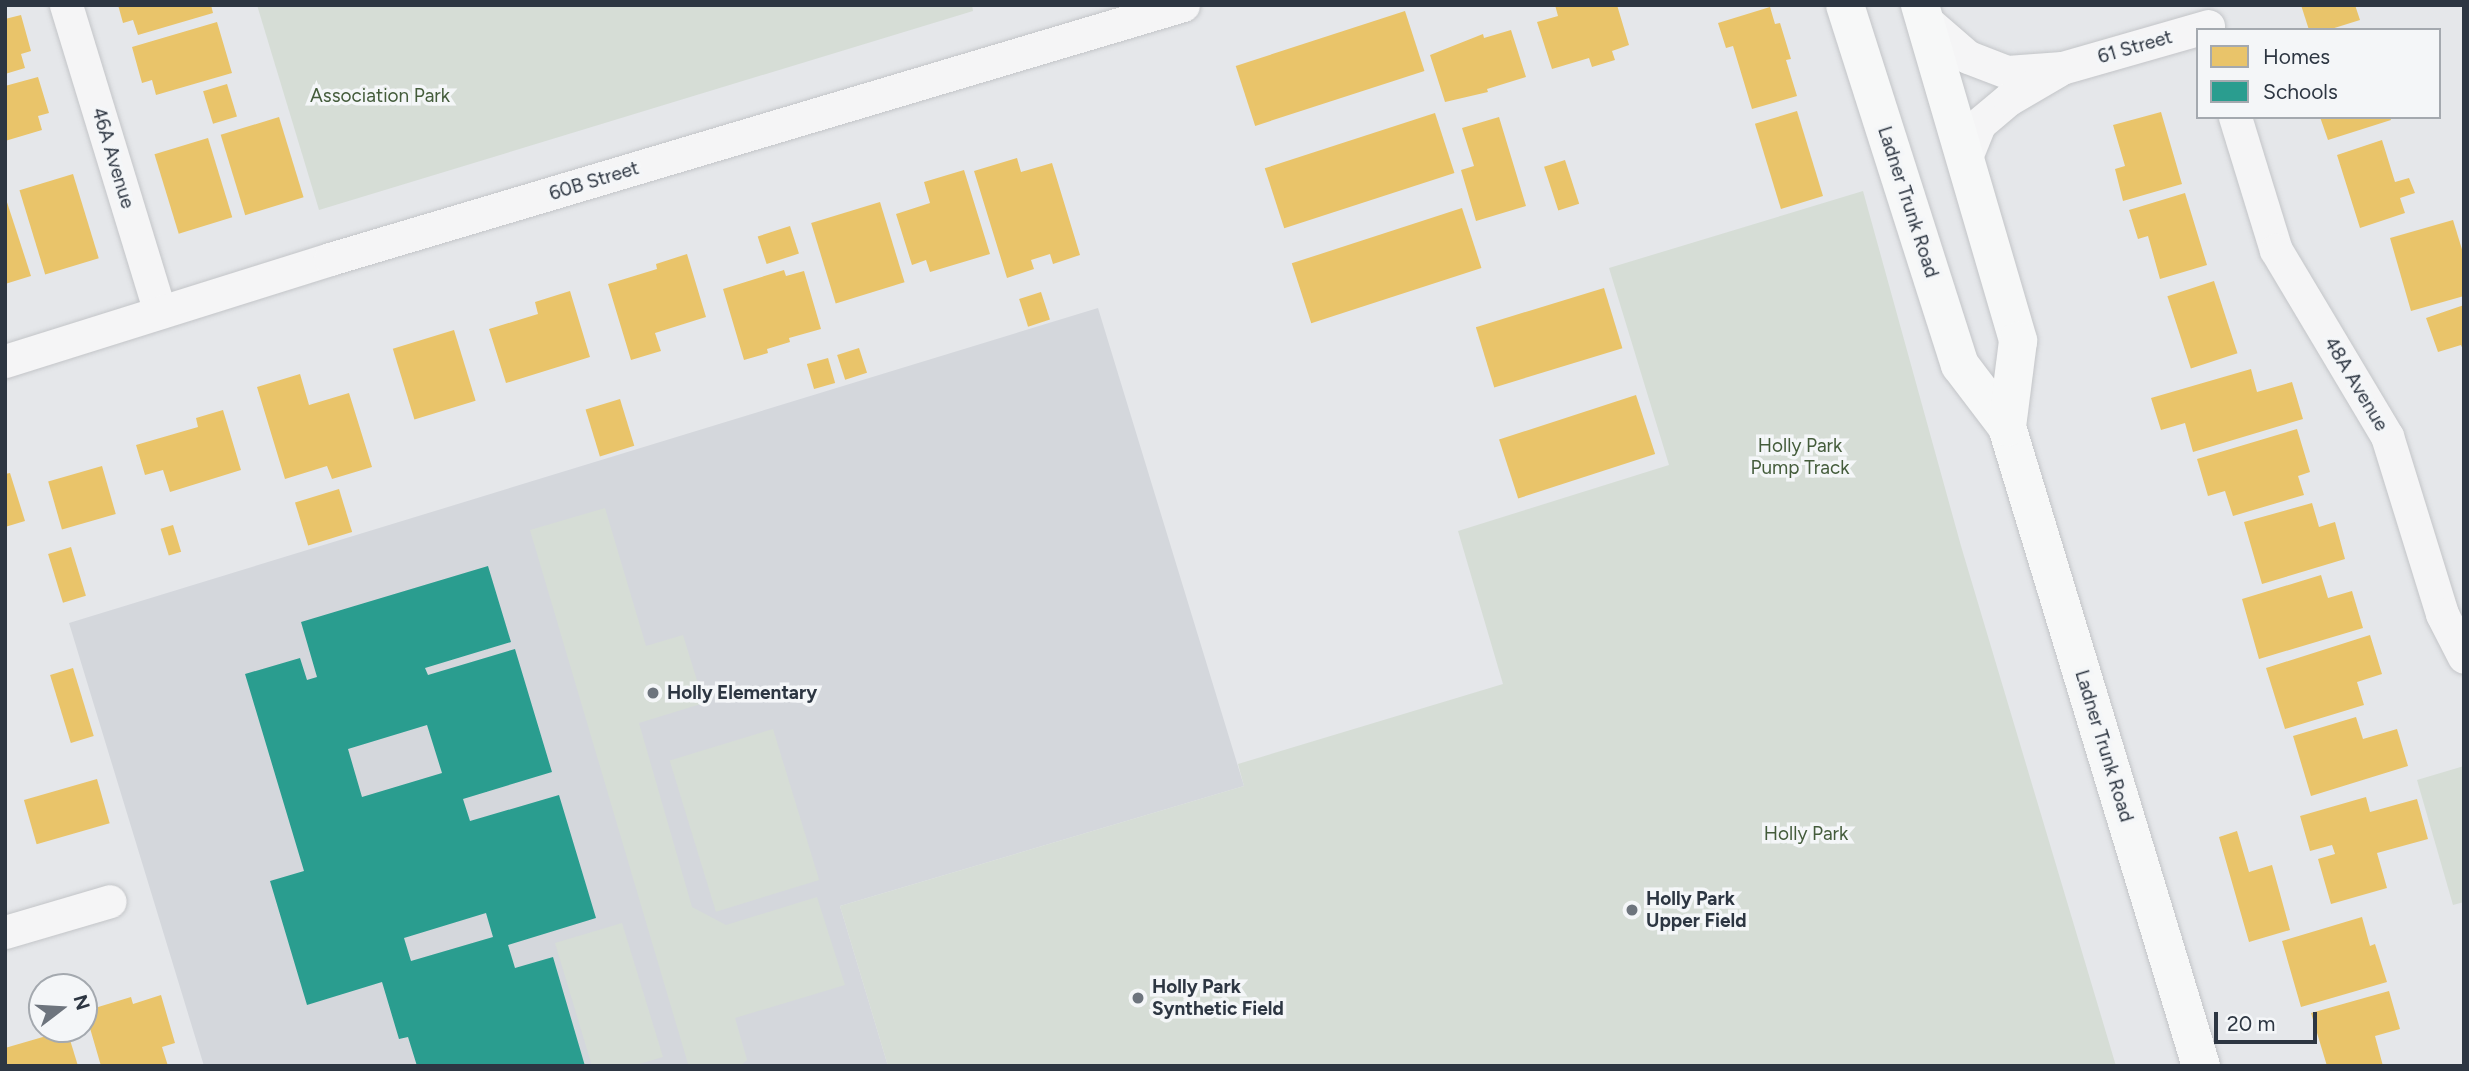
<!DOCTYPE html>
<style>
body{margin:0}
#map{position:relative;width:2469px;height:1071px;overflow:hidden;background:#e5e7ea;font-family:Figtree,sans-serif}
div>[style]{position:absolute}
.built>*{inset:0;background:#d4d7dc}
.green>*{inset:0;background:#d6ddd6;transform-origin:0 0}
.homes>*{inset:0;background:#e9c46a;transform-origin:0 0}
.schools>*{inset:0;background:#2a9d8f}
.roads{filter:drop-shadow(0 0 2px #c3c5c8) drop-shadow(0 0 2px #c3c5c8)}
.minor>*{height:33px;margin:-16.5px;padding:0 16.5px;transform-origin:16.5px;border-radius:16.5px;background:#f5f5f6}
.major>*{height:38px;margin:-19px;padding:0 19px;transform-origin:19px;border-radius:19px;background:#f7f8f8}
.dots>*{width:19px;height:19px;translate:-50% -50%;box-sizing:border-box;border:4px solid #f4f6f8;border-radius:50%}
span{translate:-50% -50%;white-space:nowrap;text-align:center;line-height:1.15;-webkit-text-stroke:7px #f4f6f8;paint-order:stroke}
.street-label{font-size:19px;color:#2d3642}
.park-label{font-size:19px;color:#445c3b}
.poi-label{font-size:19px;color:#2d3642;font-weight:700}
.left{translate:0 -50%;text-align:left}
.frame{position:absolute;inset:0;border:7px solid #2d3642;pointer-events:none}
.legend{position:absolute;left:2196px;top:28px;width:245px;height:91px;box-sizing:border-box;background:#f4f6f8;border:2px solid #a4a9af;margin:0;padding:9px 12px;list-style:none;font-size:21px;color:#2d3642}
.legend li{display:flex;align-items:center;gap:14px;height:35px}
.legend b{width:35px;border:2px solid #a4a9af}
.north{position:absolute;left:28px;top:973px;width:70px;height:70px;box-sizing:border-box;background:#f4f6f8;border:2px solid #a4a9af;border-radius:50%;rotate:73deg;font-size:19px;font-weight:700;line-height:28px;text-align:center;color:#2d3642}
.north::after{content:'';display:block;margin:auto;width:24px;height:32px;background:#6d747d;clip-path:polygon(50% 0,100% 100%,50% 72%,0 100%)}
.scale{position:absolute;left:2214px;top:1012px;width:103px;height:32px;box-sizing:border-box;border:4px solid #2d3642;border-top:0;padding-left:9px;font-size:21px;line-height:24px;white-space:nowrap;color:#2d3642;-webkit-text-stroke:5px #f4f6f8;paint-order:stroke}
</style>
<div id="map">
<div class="built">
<i style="clip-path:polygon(1098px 308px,1244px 786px,840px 906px,888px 1066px,204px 1066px,69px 623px)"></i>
</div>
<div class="green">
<i style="clip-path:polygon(257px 5px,972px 5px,973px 11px,319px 210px)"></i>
<i style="clip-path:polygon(1863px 191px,1961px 546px,2116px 1066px,888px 1066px,840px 906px,1244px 786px,1238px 764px,1503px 684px,1458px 531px,1669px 465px,1609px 268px)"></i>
<i style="clip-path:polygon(605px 508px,646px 646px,683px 635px,704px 703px,639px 723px,692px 907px,726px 925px,817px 897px,845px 985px,735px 1018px,747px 1060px,740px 1066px,688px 1064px,530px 530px)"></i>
<i style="left:773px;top:729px;width:158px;height:108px;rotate:73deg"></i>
<i style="clip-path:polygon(2464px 766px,2464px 902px,2453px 905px,2417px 780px)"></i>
<i style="clip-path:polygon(622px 923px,663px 1057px,632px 1066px,592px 1066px,555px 943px)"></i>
</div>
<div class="homes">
<i style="clip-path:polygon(118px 5px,211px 5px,213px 13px,138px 35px,133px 20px,123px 23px)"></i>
<i style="clip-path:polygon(1555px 5px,1617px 5px,1629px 45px,1612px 51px,1615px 60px,1592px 67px,1589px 58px,1552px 69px,1537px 22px,1558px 16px)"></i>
<i style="clip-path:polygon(2301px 5px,2355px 5px,2360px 20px,2328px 30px,2309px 30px)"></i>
<i style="clip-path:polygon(1770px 7px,1775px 24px,1780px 23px,1791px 59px,1786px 60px,1797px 96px,1752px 109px,1733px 46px,1726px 48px,1718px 23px)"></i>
<i style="left:1405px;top:11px;width:63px;height:178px;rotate:72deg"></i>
<i style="clip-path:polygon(21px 15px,31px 51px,21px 54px,25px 68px,5px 74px,5px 19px)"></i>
<i style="clip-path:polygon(217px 22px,232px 73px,156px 95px,152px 80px,142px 83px,132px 47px)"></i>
<i style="clip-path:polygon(1511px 30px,1526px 77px,1487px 89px,1488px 92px,1445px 102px,1430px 55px,1483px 34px,1484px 38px)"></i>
<i style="clip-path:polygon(38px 77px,49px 113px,38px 116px,42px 130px,5px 141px,5px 86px)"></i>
<i style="left:227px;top:84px;width:34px;height:25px;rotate:73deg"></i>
<i style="left:1797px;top:111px;width:89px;height:44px;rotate:73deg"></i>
<i style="clip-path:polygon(2161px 112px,2182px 184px,2123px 201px,2115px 169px,2125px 166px,2113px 125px)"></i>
<i style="left:1435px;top:113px;width:63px;height:179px;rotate:72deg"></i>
<i style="left:279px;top:117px;width:84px;height:61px;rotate:73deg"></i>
<i style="clip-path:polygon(1499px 117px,1526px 206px,1476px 221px,1461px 170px,1474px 166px,1462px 128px)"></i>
<i style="clip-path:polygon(2320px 117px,2390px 117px,2391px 120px,2328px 140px)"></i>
<i style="left:208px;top:138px;width:83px;height:56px;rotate:73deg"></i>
<i style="clip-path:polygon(2382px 140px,2395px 182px,2409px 178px,2415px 193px,2400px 198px,2405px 213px,2360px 228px,2337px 155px)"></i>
<i style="clip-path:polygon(1017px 158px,1021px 172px,1052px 163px,1080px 255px,1053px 264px,1050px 254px,1031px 260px,1034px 269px,1007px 278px,974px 171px)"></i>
<i style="left:1565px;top:160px;width:46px;height:22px;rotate:72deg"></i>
<i style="clip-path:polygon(964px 170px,990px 254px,930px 272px,926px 260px,912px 265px,896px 214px,930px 203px,924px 182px)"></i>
<i style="left:73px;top:174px;width:88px;height:56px;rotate:73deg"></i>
<i style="clip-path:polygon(2185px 193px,2207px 265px,2160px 279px,2148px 236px,2138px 239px,2129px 210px)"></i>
<i style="clip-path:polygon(5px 196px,31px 276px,5px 284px)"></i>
<i style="left:880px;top:202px;width:84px;height:72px;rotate:73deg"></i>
<i style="left:1462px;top:208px;width:63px;height:179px;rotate:72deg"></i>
<i style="clip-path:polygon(2453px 220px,2464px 256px,2464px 296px,2411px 311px,2390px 238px)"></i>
<i style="left:790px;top:226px;width:29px;height:34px;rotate:72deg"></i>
<i style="clip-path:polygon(687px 254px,706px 317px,655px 333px,661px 351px,631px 360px,608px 284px,657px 269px,656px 264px)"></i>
<i style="clip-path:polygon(784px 270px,786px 276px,804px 271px,821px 329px,789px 338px,790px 342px,767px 349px,768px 353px,744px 360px,723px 289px)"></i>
<i style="left:2214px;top:281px;width:76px;height:49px;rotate:72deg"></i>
<i style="left:1604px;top:288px;width:63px;height:134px;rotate:73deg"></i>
<i style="clip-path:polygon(570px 291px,590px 357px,506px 383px,489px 329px,538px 314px,535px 302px)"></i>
<i style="left:1041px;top:292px;width:29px;height:23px;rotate:72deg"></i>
<i style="clip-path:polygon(2464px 305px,2464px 352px,2461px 345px,2438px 352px,2426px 318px)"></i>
<i style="left:454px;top:330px;width:74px;height:64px;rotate:73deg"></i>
<i style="left:859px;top:348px;width:26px;height:23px;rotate:72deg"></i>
<i style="left:828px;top:358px;width:26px;height:22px;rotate:74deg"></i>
<i style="clip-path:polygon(2251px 369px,2257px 392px,2292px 382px,2303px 419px,2193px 452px,2185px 423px,2161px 430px,2151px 398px)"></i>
<i style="clip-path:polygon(300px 374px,309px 405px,349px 393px,372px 467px,332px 479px,327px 466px,285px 479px,257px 387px)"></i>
<i style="left:1636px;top:395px;width:62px;height:144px;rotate:72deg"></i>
<i style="left:620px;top:399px;width:49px;height:36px;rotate:73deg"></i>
<i style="clip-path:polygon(223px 410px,241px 470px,170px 492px,163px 470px,145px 475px,136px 445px,198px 427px,196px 418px)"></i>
<i style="clip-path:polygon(2297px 429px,2310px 472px,2298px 476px,2304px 495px,2233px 516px,2225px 491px,2208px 496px,2197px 459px)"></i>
<i style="left:102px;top:466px;width:50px;height:56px;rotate:74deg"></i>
<i style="clip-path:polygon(10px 473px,25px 521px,5px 527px,5px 474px)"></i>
<i style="left:339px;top:489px;width:45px;height:46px;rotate:73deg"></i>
<i style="clip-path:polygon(2312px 503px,2319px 527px,2335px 522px,2345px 559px,2262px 584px,2244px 522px)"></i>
<i style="left:173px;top:525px;width:28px;height:13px;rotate:73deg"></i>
<i style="left:71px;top:547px;width:51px;height:24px;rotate:73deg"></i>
<i style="clip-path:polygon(2321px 575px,2328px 598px,2352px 591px,2363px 628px,2259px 659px,2242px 599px)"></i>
<i style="clip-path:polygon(2370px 635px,2382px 674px,2357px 682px,2364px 705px,2285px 729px,2266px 668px)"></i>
<i style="left:73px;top:668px;width:71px;height:24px;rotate:73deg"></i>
<i style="clip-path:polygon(2356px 717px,2363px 739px,2397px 729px,2408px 766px,2311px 796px,2293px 736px)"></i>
<i style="left:97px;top:779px;width:46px;height:76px;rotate:74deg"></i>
<i style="clip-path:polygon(2366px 797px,2370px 812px,2417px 799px,2428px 839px,2377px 853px,2387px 888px,2331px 904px,2318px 859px,2335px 854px,2332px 845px,2310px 851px,2300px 816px)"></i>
<i style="clip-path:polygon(2237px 831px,2249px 872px,2272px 865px,2290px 930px,2249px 942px,2219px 837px)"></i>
<i style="clip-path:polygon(2362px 917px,2370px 946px,2375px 944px,2387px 982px,2301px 1007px,2282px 941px)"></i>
<i style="clip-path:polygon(2389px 991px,2400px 1029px,2375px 1036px,2383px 1066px,2327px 1066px,2311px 1013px)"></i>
<i style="clip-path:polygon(161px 995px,175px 1043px,162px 1047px,168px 1066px,101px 1066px,85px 1011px,131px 997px,133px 1004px)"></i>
<i style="clip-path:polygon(67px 1030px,78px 1066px,5px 1066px,5px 1048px)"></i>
</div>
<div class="schools">
<i style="clip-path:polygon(evenodd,488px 566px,511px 642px,425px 668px,428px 675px,515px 649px,552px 772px,463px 799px,470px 821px,559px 795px,596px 918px,508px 945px,515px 968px,553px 957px,585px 1066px,417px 1066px,408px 1037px,399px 1039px,382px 982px,307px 1005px,270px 881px,304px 871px,245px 674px,300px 658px,307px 680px,317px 677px,301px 622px,488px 566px,427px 725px,442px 773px,362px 797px,348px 749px,427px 725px,488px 566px,486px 913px,493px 937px,411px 961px,404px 938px,486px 913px)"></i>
</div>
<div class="roads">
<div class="minor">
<i style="left:66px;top:5px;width:321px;rotate:73deg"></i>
<i style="left:1924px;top:19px;width:58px;rotate:40.8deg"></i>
<i style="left:1968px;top:57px;width:42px;rotate:21deg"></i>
<i style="left:2007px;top:72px;width:55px;rotate:-4.2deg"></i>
<i style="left:2062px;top:68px;width:152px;rotate:-16deg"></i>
<i style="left:2235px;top:117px;width:139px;rotate:72.9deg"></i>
<i style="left:2276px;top:250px;width:217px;rotate:59.2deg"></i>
<i style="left:2387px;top:436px;width:186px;rotate:72.8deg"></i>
<i style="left:2442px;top:614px;width:48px;rotate:62.9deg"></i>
<i style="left:1966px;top:157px;width:35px;rotate:-68deg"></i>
<i style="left:1979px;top:124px;width:39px;rotate:-40deg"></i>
<i style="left:2009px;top:99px;width:56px;rotate:-30.3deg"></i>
<i style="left:5px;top:361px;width:341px;rotate:-17.4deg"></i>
<i style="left:330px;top:259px;width:890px;rotate:-16.58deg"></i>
<i style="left:5px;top:932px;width:109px;rotate:-16.4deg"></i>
</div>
<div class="major">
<i style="left:1845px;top:5px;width:378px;rotate:72.3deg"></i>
<i style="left:1960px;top:365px;width:78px;rotate:52.8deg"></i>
<i style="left:2007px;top:427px;width:668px;rotate:73.11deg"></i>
<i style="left:1920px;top:5px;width:350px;rotate:73.7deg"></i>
<i style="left:2018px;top:341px;width:87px;rotate:97.3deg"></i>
</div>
</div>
<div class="dots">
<i style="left:653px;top:693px;background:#6d747d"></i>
<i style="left:1632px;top:910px;background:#6d747d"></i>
<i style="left:1138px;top:998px;background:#6d747d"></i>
</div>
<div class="street-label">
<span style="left:2135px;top:47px;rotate:-16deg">61 Street</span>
<span style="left:113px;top:158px;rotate:73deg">46A Avenue</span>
<span style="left:594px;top:181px;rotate:-17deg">60B Street</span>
<span style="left:1908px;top:202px;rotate:72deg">Ladner Trunk Road</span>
<span style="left:2356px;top:384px;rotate:59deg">48A Avenue</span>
<span style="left:2104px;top:746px;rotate:73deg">Ladner Trunk Road</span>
</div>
<div class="park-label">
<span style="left:380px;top:96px">Association Park</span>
<span style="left:1800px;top:457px">Holly Park<br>Pump Track</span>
<span style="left:1806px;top:834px">Holly Park</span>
</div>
<div class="poi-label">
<span class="left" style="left:667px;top:693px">Holly Elementary</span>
<span class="left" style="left:1646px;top:910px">Holly Park<br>Upper Field</span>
<span class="left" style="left:1152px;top:998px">Holly Park<br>Synthetic Field</span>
</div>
<div class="frame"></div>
<ul class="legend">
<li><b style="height:19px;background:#e9c46a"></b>Homes</li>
<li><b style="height:19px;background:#2a9d8f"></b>Schools</li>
</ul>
<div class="north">N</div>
<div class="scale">20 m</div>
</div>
